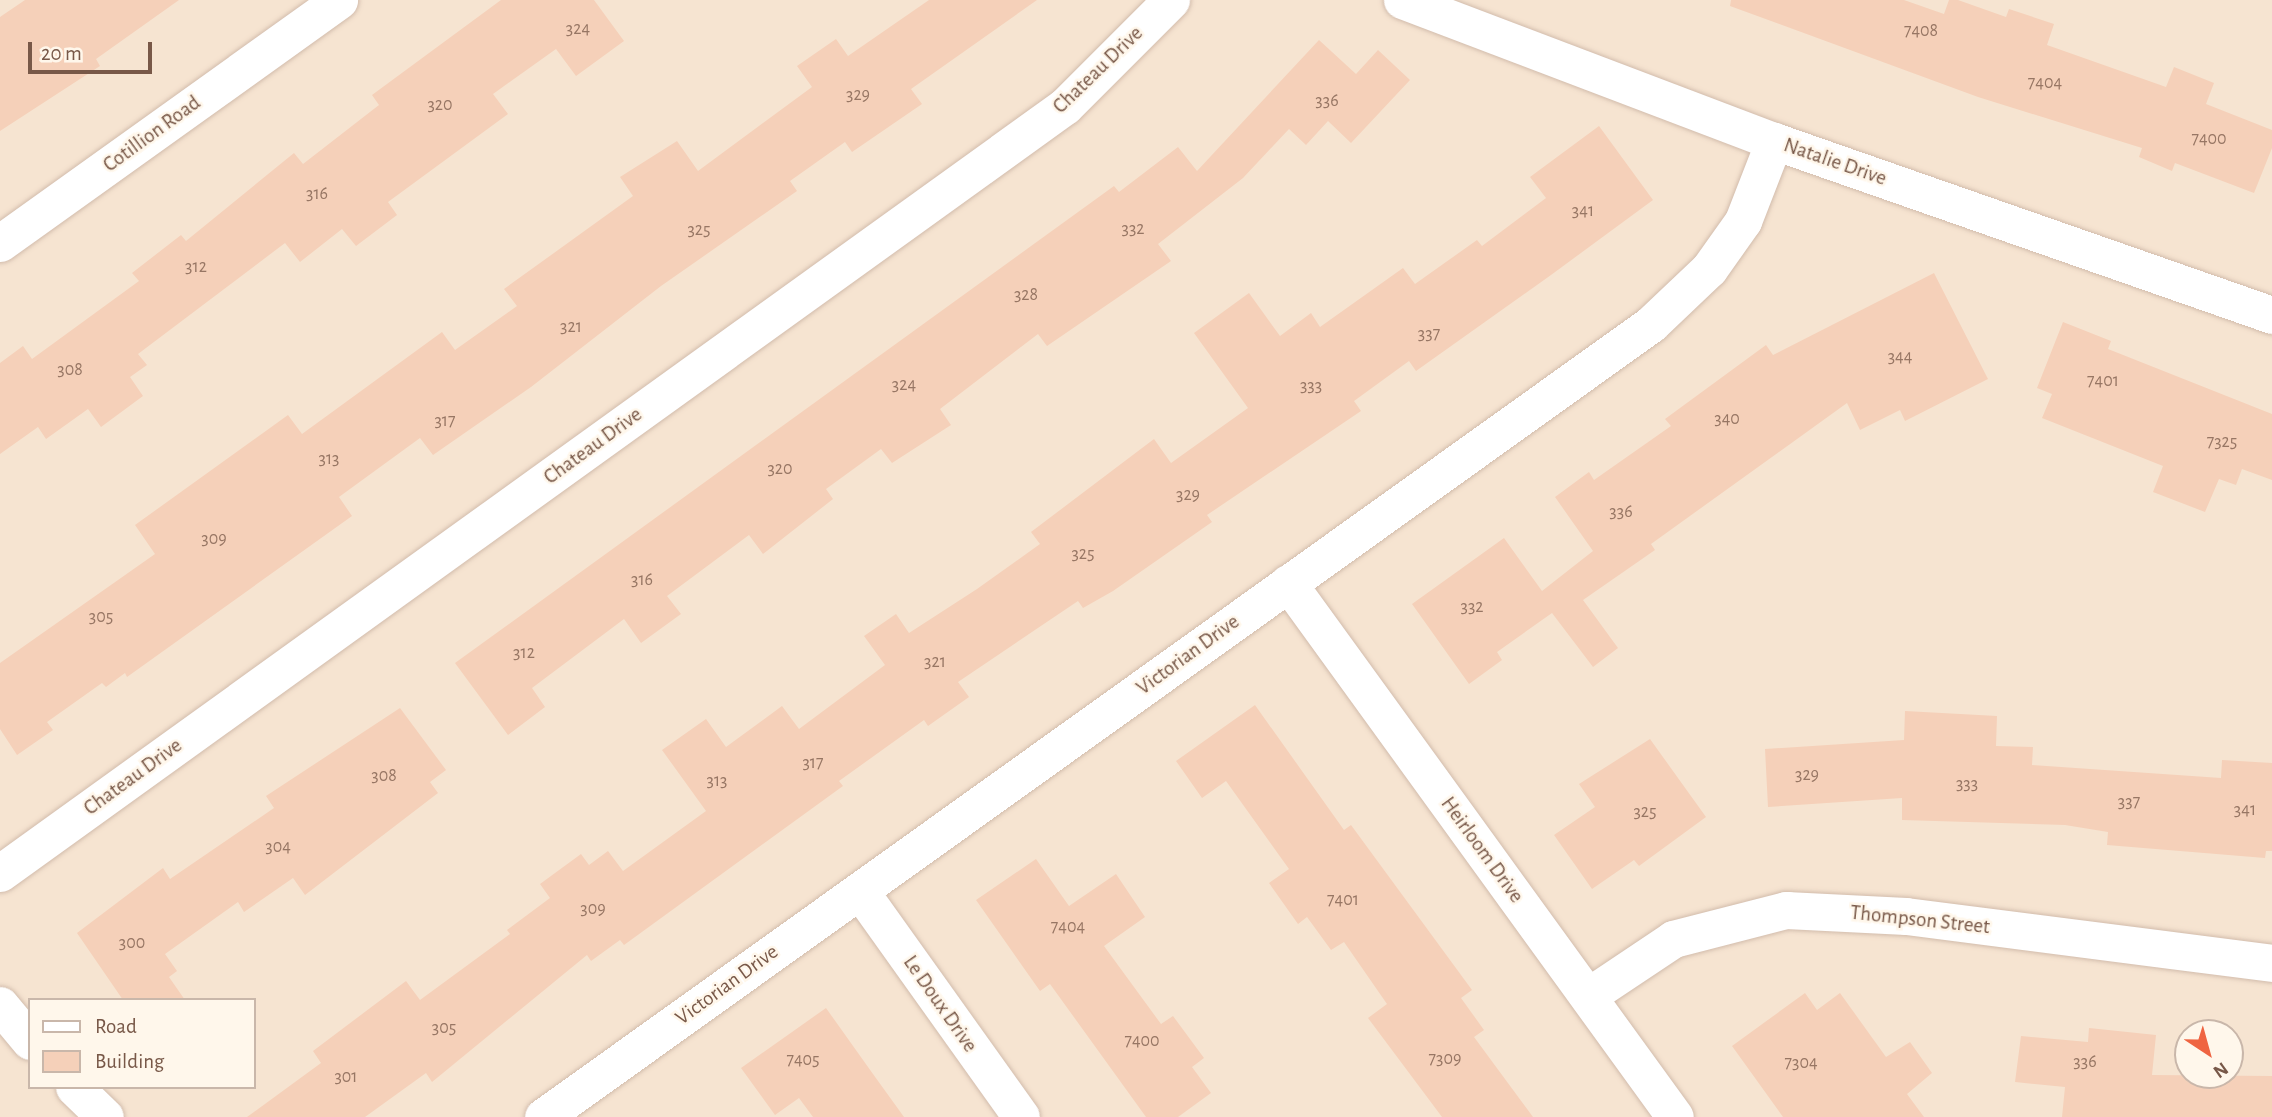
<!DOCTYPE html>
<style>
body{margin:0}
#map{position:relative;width:2272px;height:1117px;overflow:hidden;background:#fef3e4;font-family:"Alegreya Sans",sans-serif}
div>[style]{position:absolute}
.residential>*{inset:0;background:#f6e4d1}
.building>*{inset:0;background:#f5d0b9}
.roads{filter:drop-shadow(0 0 2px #d2bcac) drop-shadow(0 0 2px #d2bcac)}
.minor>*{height:37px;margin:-18.5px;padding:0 18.5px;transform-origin:18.5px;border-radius:18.5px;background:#fff}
span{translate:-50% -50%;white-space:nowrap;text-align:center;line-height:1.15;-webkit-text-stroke:5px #fff7eb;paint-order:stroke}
.number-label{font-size:18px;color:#977664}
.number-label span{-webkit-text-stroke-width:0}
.street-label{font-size:21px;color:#785848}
.legend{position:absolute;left:28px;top:998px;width:228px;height:91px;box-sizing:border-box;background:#fff7eb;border:2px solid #c9b7aa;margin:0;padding:9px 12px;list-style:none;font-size:21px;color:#785848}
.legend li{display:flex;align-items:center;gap:14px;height:35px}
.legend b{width:35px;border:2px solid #c9b7aa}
.north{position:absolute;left:2174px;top:1019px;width:70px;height:70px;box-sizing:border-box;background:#fff7eb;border:2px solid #c9b7aa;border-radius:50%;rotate:144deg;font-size:19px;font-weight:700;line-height:28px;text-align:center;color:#785848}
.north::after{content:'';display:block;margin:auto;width:24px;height:32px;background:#ef6441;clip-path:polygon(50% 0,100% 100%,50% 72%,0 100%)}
.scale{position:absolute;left:28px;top:42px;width:124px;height:32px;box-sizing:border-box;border:4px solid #785848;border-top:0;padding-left:9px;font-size:21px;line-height:24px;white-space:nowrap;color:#785848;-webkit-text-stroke:5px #fff7eb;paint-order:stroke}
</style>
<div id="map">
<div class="residential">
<i style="clip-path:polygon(evenodd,0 0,2272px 0,2272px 1117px,0 1117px,0 0,30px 1000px,254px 1000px,254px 1087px,30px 1087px,30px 1000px,0 0,2188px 1033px,2230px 1033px,2230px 1075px,2188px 1075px,2188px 1033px)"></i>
</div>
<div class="building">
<i style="clip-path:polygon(25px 0,179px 0,96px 59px,100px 66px,0 131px,0 17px)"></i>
<i style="clip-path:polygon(501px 0,594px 0,624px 41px,576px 76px,556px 49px,493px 94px,508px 114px,388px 202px,397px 215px,356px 246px,342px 229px,300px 262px,285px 243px,138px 354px,147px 365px,130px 377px,143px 396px,101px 427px,88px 409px,46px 439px,38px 427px,0 454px,0 363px,23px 346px,32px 359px,139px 281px,132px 273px,181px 235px,186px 241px,294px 153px,303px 164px,379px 105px,372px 95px)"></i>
<i style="clip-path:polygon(929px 0,1037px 0,911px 89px,922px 104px,852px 152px,845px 142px,790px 181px,797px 191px,661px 286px,531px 387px,433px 455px,420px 438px,339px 497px,352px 516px,127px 677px,125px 673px,106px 687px,102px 683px,47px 722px,53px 730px,17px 755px,0 729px,0 663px,155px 554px,135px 525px,288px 415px,302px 434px,442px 332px,455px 350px,517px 306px,504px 289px,633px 196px,620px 177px,677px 141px,698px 171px,812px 87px,797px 66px,836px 39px,848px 56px)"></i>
<i style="clip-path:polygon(1731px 0,1904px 0,1944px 14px,1949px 0,1958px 0,2006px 17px,2009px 9px,2054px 24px,2047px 45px,2166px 87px,2174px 67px,2214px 83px,2206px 104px,2272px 130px,2272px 148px,2254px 193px,2175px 163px,2172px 171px,2139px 157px,2142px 148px,1978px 97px,1730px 6px)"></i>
<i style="clip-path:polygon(1319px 40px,1356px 74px,1378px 50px,1410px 80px,1351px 143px,1328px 121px,1306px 145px,1289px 129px,1243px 178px,1158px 244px,1171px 261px,1047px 346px,1038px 334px,940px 409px,951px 425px,892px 463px,881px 449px,826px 489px,833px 499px,763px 554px,749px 535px,667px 596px,681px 614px,641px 643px,624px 619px,532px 688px,545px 707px,508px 735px,455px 663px,1114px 186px,1119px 192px,1178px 147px,1197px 171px)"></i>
<i style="clip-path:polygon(1599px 126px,1653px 200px,1551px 275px,1416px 371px,1409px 361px,1354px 401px,1361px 411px,1207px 515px,1212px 522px,1113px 591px,1083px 608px,1078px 601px,958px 682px,969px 697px,928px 726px,924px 720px,839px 781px,843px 786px,624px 945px,620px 940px,591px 961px,587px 955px,432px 1082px,426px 1073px,365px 1117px,247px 1117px,321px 1063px,313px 1051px,406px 981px,420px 1000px,510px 934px,507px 930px,550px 898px,540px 884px,581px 854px,589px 865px,608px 851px,623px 871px,706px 811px,662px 750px,706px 719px,726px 747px,782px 706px,799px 729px,885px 665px,864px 636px,896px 614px,909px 633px,977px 589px,1040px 544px,1031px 532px,1154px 439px,1171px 463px,1248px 408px,1194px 333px,1249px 293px,1280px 336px,1311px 313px,1320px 327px,1403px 268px,1415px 284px,1477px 240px,1482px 246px,1546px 198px,1530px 177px)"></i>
<i style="clip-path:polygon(1934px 273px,1988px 379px,1905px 421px,1900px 410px,1860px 430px,1847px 403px,1651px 544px,1655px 550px,1583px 600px,1618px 648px,1593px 667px,1552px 613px,1497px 652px,1502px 660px,1469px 684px,1412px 604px,1504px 538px,1542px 591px,1593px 551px,1555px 497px,1589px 472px,1594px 480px,1671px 426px,1665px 419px,1766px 345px,1773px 355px)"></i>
<i style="clip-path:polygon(2063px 322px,2111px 341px,2108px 349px,2272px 414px,2272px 480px,2242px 469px,2236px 485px,2219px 479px,2205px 512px,2153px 492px,2163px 466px,2042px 418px,2052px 394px,2037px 388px)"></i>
<i style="clip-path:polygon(1255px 705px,1344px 830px,1351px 825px,1472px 990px,1461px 998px,1484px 1030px,1474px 1037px,1533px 1117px,1442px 1117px,1368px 1018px,1387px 1004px,1344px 942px,1331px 950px,1307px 917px,1298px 924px,1269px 883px,1289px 869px,1226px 781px,1202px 798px,1176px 761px)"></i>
<i style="clip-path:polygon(400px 708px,446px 770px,430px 782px,438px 793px,305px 895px,293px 878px,244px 912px,238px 902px,165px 954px,177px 971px,169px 977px,185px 1000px,123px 1000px,77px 933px,163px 868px,170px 879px,274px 808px,266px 796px)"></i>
<i style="clip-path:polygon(1905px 711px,1997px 716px,1996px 746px,2033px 747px,2032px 765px,2221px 778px,2222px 760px,2272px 763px,2272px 851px,2266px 851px,2265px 858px,2107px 845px,2108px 832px,2065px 825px,1902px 820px,1902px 798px,1768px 807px,1765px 749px,1904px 740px)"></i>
<i style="clip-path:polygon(1650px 739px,1706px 817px,1639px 866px,1634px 860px,1592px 889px,1554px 835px,1595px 807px,1579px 784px)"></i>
<i style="clip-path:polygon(1036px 859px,1069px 906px,1116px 874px,1145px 917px,1104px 946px,1161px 1024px,1173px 1016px,1204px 1058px,1192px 1067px,1211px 1093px,1178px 1117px,1146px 1117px,1050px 984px,1040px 991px,976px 900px)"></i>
<i style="clip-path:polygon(1805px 993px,1817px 1010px,1840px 993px,1886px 1057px,1910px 1042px,1932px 1073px,1907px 1094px,1924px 1117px,1783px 1117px,1732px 1046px)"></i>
<i style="clip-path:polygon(826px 1008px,873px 1074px,904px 1117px,813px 1117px,799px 1098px,775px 1115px,741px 1068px)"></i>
<i style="clip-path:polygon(2089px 1028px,2156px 1035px,2152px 1075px,2272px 1076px,2272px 1117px,2062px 1117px,2065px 1087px,2015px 1082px,2021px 1036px,2088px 1042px)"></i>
</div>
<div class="roads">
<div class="minor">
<i style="left:1402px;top:0;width:398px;rotate:20.8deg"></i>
<i style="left:1774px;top:141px;width:528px;rotate:19.26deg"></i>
<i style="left:0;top:243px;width:417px;rotate:-35.6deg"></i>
<i style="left:1288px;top:583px;width:659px;rotate:54.07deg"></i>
<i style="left:0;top:873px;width:1312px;rotate:-35.76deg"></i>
<i style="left:1065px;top:106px;width:150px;rotate:-45deg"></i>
<i style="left:860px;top:891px;width:277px;rotate:54.5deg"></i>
<i style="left:1588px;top:996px;width:102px;rotate:-33.8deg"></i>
<i style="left:1673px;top:939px;width:117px;rotate:-14.4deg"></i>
<i style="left:1786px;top:910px;width:120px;rotate:2.9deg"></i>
<i style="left:1906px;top:916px;width:369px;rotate:7.3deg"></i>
<i style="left:0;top:1005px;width:47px;rotate:50.2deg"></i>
<i style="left:74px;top:1087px;width:43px;rotate:44.1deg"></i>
<i style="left:543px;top:1117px;width:1363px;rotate:-35.59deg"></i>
<i style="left:1651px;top:324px;width:80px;rotate:-43.5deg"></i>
<i style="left:1709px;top:269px;width:59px;rotate:-54.7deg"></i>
<i style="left:1743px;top:221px;width:86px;rotate:-68.8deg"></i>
</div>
</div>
<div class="number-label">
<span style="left:578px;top:29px">324</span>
<span style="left:1921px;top:31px">7408</span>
<span style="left:2045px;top:83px">7404</span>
<span style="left:858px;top:95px">329</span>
<span style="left:1327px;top:101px">336</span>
<span style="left:440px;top:105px">320</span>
<span style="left:2209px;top:139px">7400</span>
<span style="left:317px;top:194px">316</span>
<span style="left:1583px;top:211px">341</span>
<span style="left:1133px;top:229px">332</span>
<span style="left:699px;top:230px">325</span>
<span style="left:196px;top:267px">312</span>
<span style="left:1026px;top:295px">328</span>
<span style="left:571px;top:327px">321</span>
<span style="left:1429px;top:334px">337</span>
<span style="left:1900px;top:357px">344</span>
<span style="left:70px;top:370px">308</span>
<span style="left:2103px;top:381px">7401</span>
<span style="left:904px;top:385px">324</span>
<span style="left:1311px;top:386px">333</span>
<span style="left:1727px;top:419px">340</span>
<span style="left:445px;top:421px">317</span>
<span style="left:2222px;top:442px">7325</span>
<span style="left:329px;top:459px">313</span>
<span style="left:780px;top:469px">320</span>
<span style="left:1188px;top:495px">329</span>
<span style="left:1621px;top:512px">336</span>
<span style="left:214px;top:539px">309</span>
<span style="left:1083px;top:554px">325</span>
<span style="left:642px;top:580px">316</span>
<span style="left:1472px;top:607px">332</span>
<span style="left:101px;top:617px">305</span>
<span style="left:524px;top:653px">312</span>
<span style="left:935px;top:662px">321</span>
<span style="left:813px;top:763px">317</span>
<span style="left:1807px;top:775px">329</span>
<span style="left:384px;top:776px">308</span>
<span style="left:717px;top:781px">313</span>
<span style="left:1967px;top:784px">333</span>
<span style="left:2129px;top:802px">337</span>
<span style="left:2245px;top:810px">341</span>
<span style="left:1645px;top:812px">325</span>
<span style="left:278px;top:847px">304</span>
<span style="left:1343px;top:900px">7401</span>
<span style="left:593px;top:909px">309</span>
<span style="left:1068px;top:927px">7404</span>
<span style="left:132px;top:943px">300</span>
<span style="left:444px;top:1028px">305</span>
<span style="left:1142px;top:1041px">7400</span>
<span style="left:1445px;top:1059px">7309</span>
<span style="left:803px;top:1060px">7405</span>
<span style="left:2085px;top:1062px">336</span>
<span style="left:1801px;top:1063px">7304</span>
<span style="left:346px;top:1077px">301</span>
</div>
<div class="street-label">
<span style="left:1098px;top:70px;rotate:-44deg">Chateau Drive</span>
<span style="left:152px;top:134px;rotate:-36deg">Cotillion Road</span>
<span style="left:1835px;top:162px;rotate:19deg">Natalie Drive</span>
<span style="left:593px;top:446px;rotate:-36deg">Chateau Drive</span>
<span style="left:1188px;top:655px;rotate:-36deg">Victorian Drive</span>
<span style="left:133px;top:777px;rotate:-36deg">Chateau Drive</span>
<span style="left:1482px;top:850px;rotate:54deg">Heirloom Drive</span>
<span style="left:1920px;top:920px;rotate:6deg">Thompson Street</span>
<span style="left:727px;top:985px;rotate:-36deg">Victorian Drive</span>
<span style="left:940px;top:1004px;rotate:55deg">Le Doux Drive</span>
</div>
<ul class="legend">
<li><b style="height:9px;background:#fff"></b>Road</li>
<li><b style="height:19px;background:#f5d0b9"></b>Building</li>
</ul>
<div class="north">N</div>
<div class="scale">20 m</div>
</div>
